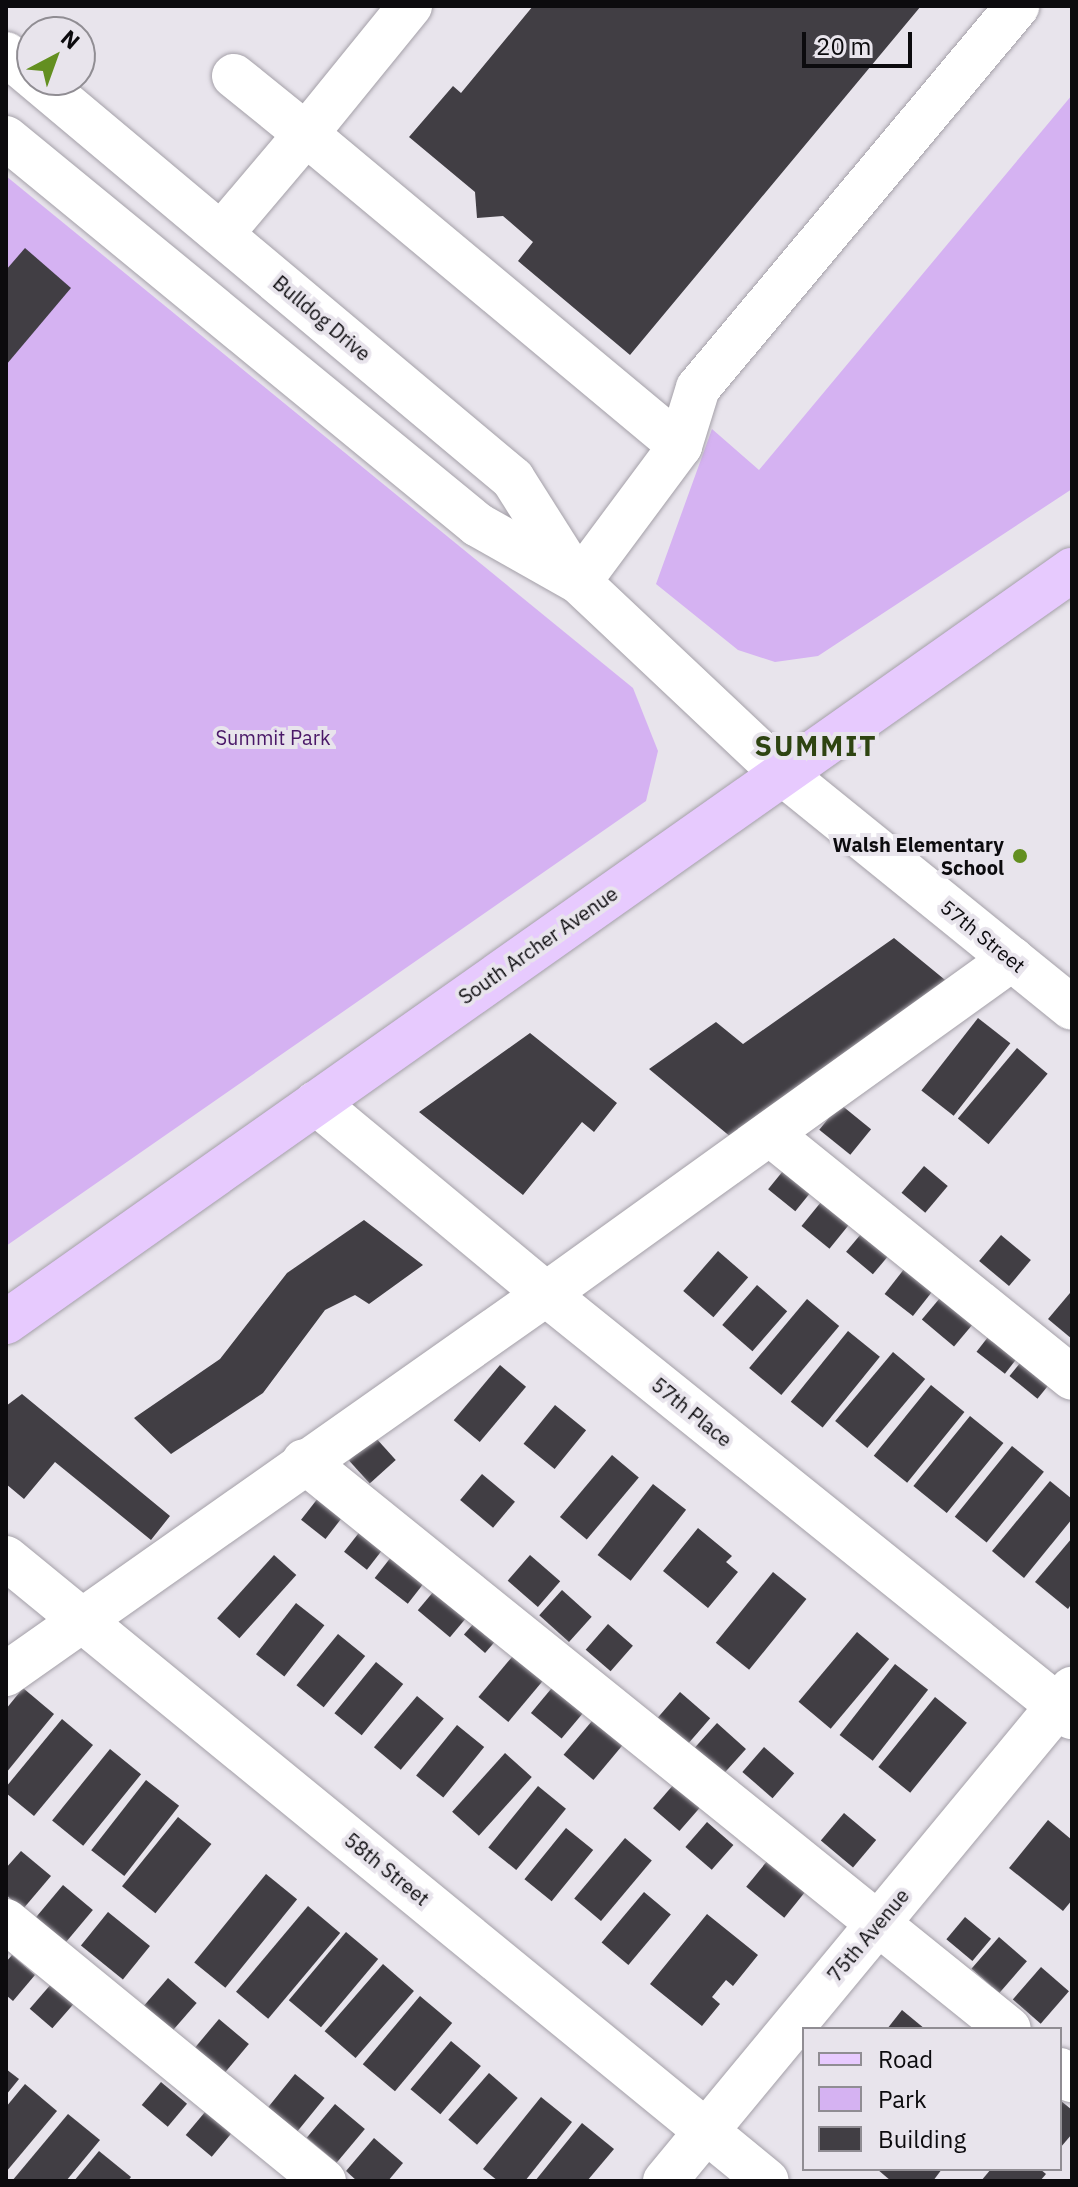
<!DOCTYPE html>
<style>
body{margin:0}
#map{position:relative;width:1078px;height:2187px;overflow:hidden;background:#e8e4ec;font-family:"IBM Plex Sans",sans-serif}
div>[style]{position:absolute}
.green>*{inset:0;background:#d5b2f2}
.building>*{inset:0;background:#413e44;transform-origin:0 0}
.roads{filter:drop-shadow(0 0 2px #a4a0a8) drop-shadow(0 0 2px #a4a0a8)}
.minor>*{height:44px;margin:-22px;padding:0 22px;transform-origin:22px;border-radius:22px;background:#fff}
.major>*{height:44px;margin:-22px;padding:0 22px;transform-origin:22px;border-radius:22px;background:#e7cafe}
.dots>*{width:22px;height:22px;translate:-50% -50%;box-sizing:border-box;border:4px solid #e8e4ec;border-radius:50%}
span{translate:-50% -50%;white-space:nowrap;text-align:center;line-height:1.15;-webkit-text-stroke:8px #e8e4ec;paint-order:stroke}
.street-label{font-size:20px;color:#0c0b0e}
.park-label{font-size:20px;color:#4a1868}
.poi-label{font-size:20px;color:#0c0b0e;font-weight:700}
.right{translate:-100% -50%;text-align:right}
.district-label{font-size:28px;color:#2e4411;font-weight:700;letter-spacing:2px}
.frame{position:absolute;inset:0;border:8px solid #0c0b0e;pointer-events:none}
.legend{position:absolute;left:802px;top:2027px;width:260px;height:144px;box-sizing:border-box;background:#e8e4ec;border:2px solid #908d93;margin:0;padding:10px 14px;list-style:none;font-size:24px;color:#0c0b0e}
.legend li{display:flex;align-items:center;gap:16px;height:40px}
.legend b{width:40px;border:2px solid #908d93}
.north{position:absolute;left:16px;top:16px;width:80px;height:80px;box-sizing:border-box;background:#e8e4ec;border:2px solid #908d93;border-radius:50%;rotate:41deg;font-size:22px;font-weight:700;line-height:32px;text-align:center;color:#0c0b0e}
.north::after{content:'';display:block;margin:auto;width:28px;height:36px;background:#638f20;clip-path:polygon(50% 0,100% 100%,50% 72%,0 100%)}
.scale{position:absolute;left:802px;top:32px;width:110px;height:36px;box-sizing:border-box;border:4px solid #0c0b0e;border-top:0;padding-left:10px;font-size:24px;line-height:28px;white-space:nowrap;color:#0c0b0e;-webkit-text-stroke:6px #e8e4ec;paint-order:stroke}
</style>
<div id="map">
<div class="green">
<i style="clip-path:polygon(1072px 95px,1072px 489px,818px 656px,775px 662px,738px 650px,656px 584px,712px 429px,759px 470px)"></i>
<i style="clip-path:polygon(6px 176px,633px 688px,658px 751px,646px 801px,6px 1246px)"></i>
</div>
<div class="building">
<i style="clip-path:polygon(533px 6px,921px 6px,630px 355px,518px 261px,533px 242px,503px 216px,477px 218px,475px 192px,409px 137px,453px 86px,461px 93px)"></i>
<i style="clip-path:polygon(25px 248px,71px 288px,6px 365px,6px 270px)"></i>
<i style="clip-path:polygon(894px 938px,950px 984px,732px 1138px,649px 1069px,716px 1022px,743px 1044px)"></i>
<i style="left:978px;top:1018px;width:41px;height:92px;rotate:38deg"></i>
<i style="clip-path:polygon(530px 1033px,617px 1103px,594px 1132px,582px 1122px,523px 1195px,419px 1112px)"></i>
<i style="left:1017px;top:1048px;width:40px;height:92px;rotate:40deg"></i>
<i style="left:840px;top:1104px;width:40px;height:33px;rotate:39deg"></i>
<i style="left:787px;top:1166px;width:35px;height:30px;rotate:39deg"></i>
<i style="left:924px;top:1166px;width:31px;height:35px;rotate:40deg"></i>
<i style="left:821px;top:1202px;width:36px;height:31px;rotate:39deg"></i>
<i style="clip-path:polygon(364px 1220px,423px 1265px,369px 1304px,355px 1295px,325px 1310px,263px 1393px,171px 1454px,134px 1418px,220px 1359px,287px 1273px)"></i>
<i style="left:866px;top:1228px;width:35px;height:31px;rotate:40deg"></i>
<i style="left:1001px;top:1235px;width:39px;height:34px;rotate:40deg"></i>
<i style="left:718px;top:1251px;width:40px;height:53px;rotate:41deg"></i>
<i style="left:908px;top:1264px;width:36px;height:38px;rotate:38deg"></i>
<i style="left:757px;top:1285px;width:40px;height:53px;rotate:41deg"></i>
<i style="left:945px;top:1292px;width:42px;height:36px;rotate:40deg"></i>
<i style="clip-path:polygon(1070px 1293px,1072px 1294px,1072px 1339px,1048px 1319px)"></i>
<i style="left:807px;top:1299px;width:42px;height:90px;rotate:40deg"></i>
<i style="left:995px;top:1328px;width:36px;height:30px;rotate:38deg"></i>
<i style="left:848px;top:1331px;width:41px;height:91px;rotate:39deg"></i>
<i style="left:893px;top:1352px;width:42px;height:90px;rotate:40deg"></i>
<i style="left:1029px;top:1352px;width:36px;height:31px;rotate:39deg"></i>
<i style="left:500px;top:1365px;width:34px;height:72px;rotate:40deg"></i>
<i style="left:931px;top:1385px;width:43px;height:91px;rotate:39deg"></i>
<i style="clip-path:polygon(22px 1394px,170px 1516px,151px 1540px,55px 1462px,24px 1499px,6px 1484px,6px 1406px)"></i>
<i style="left:555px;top:1405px;width:40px;height:50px;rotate:39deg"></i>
<i style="left:970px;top:1416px;width:43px;height:90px;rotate:39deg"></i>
<i style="left:375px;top:1437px;width:31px;height:35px;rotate:48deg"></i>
<i style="left:1012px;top:1446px;width:41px;height:91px;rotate:39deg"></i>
<i style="left:612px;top:1455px;width:35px;height:81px;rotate:40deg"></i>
<i style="left:482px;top:1474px;width:43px;height:34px;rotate:40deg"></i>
<i style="clip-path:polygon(1050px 1481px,1072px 1499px,1072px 1519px,1024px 1578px,992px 1551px)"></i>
<i style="left:653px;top:1484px;width:42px;height:90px;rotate:38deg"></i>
<i style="left:322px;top:1493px;width:31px;height:34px;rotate:38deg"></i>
<i style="left:365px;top:1525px;width:29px;height:34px;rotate:38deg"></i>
<i style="clip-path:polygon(698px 1528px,732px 1556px,726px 1562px,738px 1572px,708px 1608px,663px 1571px)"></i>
<i style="clip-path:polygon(1072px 1538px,1072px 1603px,1068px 1609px,1035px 1582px)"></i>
<i style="left:395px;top:1552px;width:42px;height:33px;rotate:38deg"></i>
<i style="left:274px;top:1555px;width:30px;height:85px;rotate:42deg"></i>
<i style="left:530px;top:1555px;width:40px;height:34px;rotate:41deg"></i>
<i style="left:773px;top:1572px;width:43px;height:91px;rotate:39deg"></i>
<i style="left:439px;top:1585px;width:42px;height:33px;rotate:40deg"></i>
<i style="left:562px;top:1590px;width:40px;height:34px;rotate:42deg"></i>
<i style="left:296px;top:1603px;width:36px;height:65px;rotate:38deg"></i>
<i style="left:481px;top:1615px;width:28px;height:26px;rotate:41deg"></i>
<i style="left:608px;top:1624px;width:33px;height:34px;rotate:41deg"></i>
<i style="left:857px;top:1632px;width:42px;height:91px;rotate:40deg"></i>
<i style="left:338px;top:1634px;width:35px;height:66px;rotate:39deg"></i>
<i style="left:517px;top:1651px;width:39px;height:60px;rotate:40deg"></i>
<i style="left:376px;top:1662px;width:35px;height:66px;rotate:39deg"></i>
<i style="left:895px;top:1664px;width:42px;height:90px;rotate:38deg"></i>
<i style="left:556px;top:1683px;width:40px;height:39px;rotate:40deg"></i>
<i style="clip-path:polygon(23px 1688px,54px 1714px,6px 1773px,6px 1709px)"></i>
<i style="left:680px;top:1692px;width:40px;height:34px;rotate:41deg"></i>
<i style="left:417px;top:1696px;width:35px;height:67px;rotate:40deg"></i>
<i style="left:935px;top:1697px;width:41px;height:90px;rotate:39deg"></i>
<i style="left:597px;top:1715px;width:39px;height:52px;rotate:40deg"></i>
<i style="clip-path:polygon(62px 1719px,93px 1745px,34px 1816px,6px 1793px,6px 1787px)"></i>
<i style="left:717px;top:1723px;width:39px;height:33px;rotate:42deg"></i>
<i style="left:457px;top:1725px;width:35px;height:65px;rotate:39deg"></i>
<i style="left:764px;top:1747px;width:40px;height:33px;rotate:41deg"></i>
<i style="left:110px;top:1749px;width:40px;height:92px;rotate:39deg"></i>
<i style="left:505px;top:1753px;width:36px;height:79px;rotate:42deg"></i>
<i style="left:146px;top:1780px;width:42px;height:89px;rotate:38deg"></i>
<i style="left:674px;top:1784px;width:35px;height:32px;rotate:41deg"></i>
<i style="left:538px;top:1786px;width:36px;height:79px;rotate:39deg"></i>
<i style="left:844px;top:1813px;width:42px;height:36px;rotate:40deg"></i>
<i style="left:178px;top:1817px;width:43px;height:89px;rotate:39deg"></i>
<i style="clip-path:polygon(1048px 1820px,1072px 1840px,1072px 1900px,1063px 1911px,1009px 1868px)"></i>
<i style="left:707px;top:1822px;width:35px;height:33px;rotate:41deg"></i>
<i style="left:566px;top:1828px;width:35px;height:66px;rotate:39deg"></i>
<i style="left:625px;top:1838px;width:35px;height:79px;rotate:40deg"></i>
<i style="clip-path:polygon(21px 1851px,51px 1876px,23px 1909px,6px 1895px,6px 1868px)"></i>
<i style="left:772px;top:1855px;width:49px;height:41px;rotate:39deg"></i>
<i style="left:266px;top:1874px;width:40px;height:114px;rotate:39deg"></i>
<i style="left:63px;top:1885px;width:39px;height:43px;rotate:40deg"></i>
<i style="left:644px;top:1892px;width:35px;height:66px;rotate:40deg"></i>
<i style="left:308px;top:1906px;width:42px;height:112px;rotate:40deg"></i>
<i style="left:108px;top:1912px;width:54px;height:43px;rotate:39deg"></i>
<i style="clip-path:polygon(707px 1914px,758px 1955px,733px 1986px,726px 1980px,712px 1997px,720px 2004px,702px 2026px,650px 1984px)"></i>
<i style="left:965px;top:1917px;width:34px;height:29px;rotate:40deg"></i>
<i style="left:346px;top:1932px;width:42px;height:89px;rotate:40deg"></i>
<i style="left:999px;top:1937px;width:37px;height:42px;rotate:41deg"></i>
<i style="clip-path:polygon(12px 1955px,35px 1975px,13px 2001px,6px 1995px,6px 1962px)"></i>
<i style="left:383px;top:1964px;width:41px;height:89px;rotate:41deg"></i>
<i style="left:1041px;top:1967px;width:37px;height:43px;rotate:41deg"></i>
<i style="left:168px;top:1978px;width:38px;height:44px;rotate:41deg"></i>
<i style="left:52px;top:1983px;width:30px;height:34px;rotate:41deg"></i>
<i style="left:420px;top:1996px;width:42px;height:89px;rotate:40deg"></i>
<i style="clip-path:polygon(902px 2010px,925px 2029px,887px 2029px)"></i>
<i style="left:219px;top:2019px;width:39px;height:43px;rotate:40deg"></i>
<i style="left:451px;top:2041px;width:39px;height:63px;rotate:40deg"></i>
<i style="clip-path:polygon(6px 2069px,19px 2079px,6px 2095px)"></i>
<i style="left:489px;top:2073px;width:38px;height:62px;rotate:41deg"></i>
<i style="left:295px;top:2074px;width:38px;height:43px;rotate:39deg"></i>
<i style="left:161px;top:2082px;width:34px;height:30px;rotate:40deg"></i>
<i style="clip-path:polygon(25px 2084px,57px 2111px,6px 2172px,6px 2107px)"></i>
<i style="clip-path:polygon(541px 2097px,572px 2122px,525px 2181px,498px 2181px,483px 2169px)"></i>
<i style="clip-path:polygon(1060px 2100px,1072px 2110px,1072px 2134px,1060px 2148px)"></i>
<i style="left:335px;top:2104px;width:39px;height:44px;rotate:40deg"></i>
<i style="left:205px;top:2112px;width:34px;height:30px;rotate:40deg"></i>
<i style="clip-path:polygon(68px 2114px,100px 2140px,66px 2181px,12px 2181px)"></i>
<i style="clip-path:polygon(582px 2123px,614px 2149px,587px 2181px,535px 2181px)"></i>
<i style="clip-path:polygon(374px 2138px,403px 2163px,388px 2181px,357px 2181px,346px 2171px)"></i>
<i style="clip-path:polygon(99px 2151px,131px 2177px,128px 2181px,74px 2181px)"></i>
<i style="clip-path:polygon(877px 2169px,942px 2169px,933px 2181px,891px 2181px)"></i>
<i style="clip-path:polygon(991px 2169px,1040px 2169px,1046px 2174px,1040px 2181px,981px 2181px)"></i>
</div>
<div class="roads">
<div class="minor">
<i style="left:6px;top:54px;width:34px;rotate:40deg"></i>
<i style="left:234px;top:76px;width:92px;rotate:38.9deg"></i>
<i style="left:306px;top:134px;width:165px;rotate:-50.9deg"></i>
<i style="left:37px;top:80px;width:621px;rotate:39.97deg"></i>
<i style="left:513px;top:479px;width:116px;rotate:57.7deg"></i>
<i style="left:6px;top:138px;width:610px;rotate:39.35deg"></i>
<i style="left:478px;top:525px;width:116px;rotate:29.4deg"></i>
<i style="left:579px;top:582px;width:279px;rotate:43.3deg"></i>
<i style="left:782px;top:773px;width:373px;rotate:39deg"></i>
<i style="left:222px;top:233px;width:130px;rotate:-49.7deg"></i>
<i style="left:306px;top:134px;width:487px;rotate:39.8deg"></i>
<i style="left:680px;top:446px;width:169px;rotate:126.6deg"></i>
<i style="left:680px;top:446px;width:61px;rotate:-72.8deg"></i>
<i style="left:698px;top:388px;width:498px;rotate:-50.1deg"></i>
<i style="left:316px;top:1103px;width:299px;rotate:39.7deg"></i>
<i style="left:546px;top:1294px;width:675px;rotate:38.81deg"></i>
<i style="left:770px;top:1134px;width:388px;rotate:38.9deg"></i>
<i style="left:304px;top:1461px;width:905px;rotate:38.86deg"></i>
<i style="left:6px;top:1558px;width:983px;rotate:39.31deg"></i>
<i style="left:6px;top:1674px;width:660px;rotate:-35.13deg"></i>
<i style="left:546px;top:1294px;width:574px;rotate:-35.71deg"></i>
<i style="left:6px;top:1921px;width:411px;rotate:39.3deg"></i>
<i style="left:1060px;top:2070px;width:16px;rotate:40deg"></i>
<i style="left:665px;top:2181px;width:639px;rotate:-50.4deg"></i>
</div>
<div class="major">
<i style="left:6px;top:1322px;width:1305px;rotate:-35.2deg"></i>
</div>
</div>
<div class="dots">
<i style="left:1020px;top:856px;background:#638f20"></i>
</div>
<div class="street-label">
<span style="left:322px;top:318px;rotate:40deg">Bulldog Drive</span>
<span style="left:983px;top:936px;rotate:39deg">57th Street</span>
<span style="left:538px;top:945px;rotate:-35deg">South Archer Avenue</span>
<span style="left:692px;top:1412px;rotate:39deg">57th Place</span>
<span style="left:387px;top:1869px;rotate:39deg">58th Street</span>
<span style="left:868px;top:1935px;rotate:-50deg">75th Avenue</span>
</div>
<div class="park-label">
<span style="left:273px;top:737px">Summit Park</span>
</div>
<div class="poi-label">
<span class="right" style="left:1004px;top:856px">Walsh Elementary<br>School</span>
</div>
<div class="district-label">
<span style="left:816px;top:746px">SUMMIT</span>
</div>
<div class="frame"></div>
<ul class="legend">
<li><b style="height:10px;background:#e7cafe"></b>Road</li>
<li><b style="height:22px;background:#d5b2f2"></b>Park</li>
<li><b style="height:22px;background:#413e44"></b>Building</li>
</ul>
<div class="north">N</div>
<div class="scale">20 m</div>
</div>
